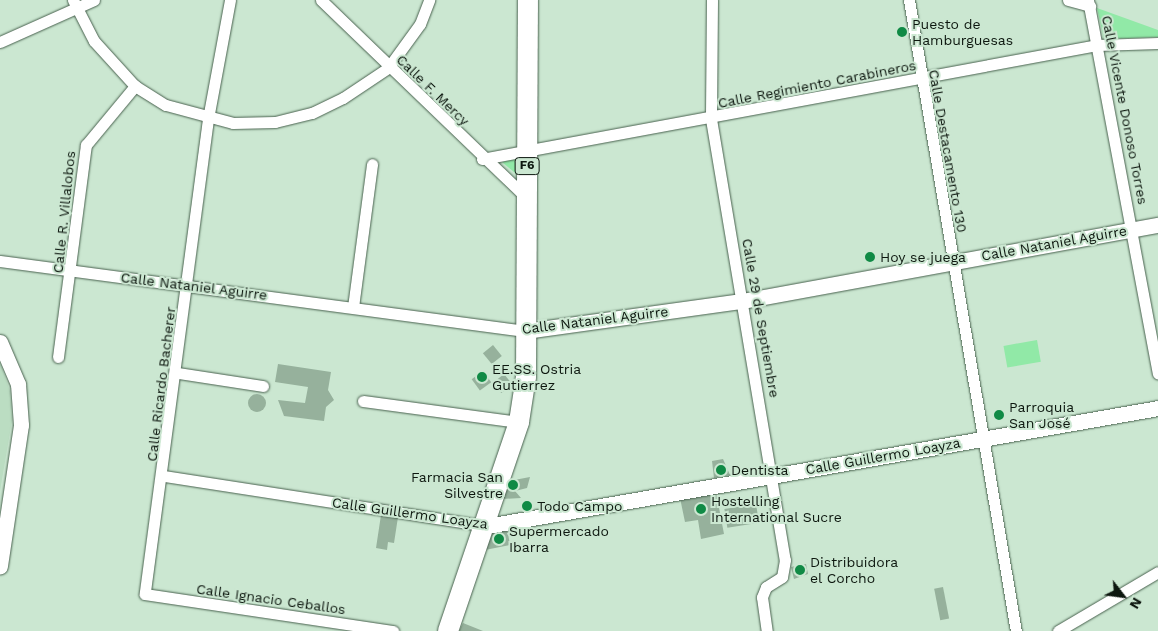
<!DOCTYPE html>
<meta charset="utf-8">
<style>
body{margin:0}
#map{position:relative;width:1158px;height:631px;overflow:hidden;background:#cbe7d1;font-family:"Work Sans",sans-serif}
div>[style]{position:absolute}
.built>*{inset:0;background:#bbddc2}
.green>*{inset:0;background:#91e9a7;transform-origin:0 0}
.building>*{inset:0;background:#96b19c;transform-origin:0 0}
.round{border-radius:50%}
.roads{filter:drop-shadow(0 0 1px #48614e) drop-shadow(0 0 1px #48614e)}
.street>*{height:11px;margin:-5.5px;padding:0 5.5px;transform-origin:5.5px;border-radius:5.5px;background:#fff}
.secondary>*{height:15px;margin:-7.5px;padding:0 7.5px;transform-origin:7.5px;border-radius:7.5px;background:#fff}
.highway>*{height:20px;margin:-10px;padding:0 10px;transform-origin:10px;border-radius:10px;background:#fff}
.dots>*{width:14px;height:14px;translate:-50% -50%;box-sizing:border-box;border:2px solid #cbe7d1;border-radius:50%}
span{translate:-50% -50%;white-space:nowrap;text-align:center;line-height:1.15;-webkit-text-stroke:4px #cbe7d1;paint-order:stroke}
.shield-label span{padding:1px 4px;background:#cbe7d1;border:1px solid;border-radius:4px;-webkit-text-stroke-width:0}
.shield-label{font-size:12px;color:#0d170f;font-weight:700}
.poi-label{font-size:14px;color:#0d170f}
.left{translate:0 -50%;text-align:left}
.right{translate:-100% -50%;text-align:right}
.street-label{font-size:14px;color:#0d170f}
.north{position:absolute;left:1098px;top:571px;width:50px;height:50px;-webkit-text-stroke:4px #cbe7d1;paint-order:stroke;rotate:120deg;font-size:14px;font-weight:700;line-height:20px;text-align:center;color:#0d170f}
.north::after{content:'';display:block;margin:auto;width:18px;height:22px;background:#0d170f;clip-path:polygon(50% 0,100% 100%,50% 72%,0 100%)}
</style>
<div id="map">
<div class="built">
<i style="clip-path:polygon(0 363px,10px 391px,12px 421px,0 491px)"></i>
</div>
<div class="green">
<i style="clip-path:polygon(1097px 8px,1158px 30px,1158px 37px,1104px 39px)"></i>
<i style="clip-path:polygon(522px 157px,522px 179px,502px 162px)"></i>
<i style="left:1037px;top:340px;width:22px;height:34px;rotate:80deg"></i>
</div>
<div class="building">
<i style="left:493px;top:345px;width:14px;height:13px;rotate:51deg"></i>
<i style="clip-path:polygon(278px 364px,331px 372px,328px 390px,334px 400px,326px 407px,324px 421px,284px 416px,278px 400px,305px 403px,308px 387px,275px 382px)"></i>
<i style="left:483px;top:371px;width:14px;height:14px;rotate:54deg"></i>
<i style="left:504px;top:374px;width:13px;height:14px;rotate:51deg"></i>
<i class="round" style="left:248px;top:394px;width:18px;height:18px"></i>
<i style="clip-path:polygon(723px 459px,730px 475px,714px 478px,712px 461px)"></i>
<i style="clip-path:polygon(530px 477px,527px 488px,515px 491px,521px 498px,502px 499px,509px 481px)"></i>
<i style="clip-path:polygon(716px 492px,724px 534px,701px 539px,698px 520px,685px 522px,680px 498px)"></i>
<i style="left:756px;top:504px;width:19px;height:32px;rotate:81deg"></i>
<i style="clip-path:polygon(381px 515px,398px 517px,394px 543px,388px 542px,387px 550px,376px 548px)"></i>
<i style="clip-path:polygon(507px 528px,510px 545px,485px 550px,493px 532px)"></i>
<i style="clip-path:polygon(806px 564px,808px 574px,794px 579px,791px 567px)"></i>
<i style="left:943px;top:587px;width:32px;height:9px;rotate:79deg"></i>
<i style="clip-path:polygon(463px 623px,483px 631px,459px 631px)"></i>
</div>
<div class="roads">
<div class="street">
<i style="left:73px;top:0;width:46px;rotate:62.9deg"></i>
<i style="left:94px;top:41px;width:61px;rotate:47.7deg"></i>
<i style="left:135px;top:86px;width:36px;rotate:32deg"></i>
<i style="left:166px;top:105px;width:69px;rotate:15deg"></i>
<i style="left:233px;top:123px;width:42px;rotate:-1.4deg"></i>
<i style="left:275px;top:122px;width:38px;rotate:-14deg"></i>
<i style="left:312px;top:113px;width:34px;rotate:-26deg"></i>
<i style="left:343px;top:98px;width:54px;rotate:-33.7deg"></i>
<i style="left:388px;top:68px;width:54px;rotate:-54deg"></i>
<i style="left:420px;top:24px;width:26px;rotate:-69deg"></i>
<i style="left:230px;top:0;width:121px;rotate:100.5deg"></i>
<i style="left:208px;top:119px;width:479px;rotate:97.6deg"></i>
<i style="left:145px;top:594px;width:251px;rotate:8.5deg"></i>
<i style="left:321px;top:0;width:286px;rotate:43.9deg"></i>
<i style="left:712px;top:0;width:119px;rotate:90.5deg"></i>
<i style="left:711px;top:119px;width:447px;rotate:80.5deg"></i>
<i style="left:785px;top:560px;width:17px;rotate:100deg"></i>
<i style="left:782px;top:577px;width:19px;rotate:148deg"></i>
<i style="left:766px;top:587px;width:11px;rotate:112deg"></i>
<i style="left:762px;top:597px;width:34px;rotate:82deg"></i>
<i style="left:909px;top:0;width:640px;rotate:80.38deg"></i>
<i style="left:1068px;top:0;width:23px;rotate:15deg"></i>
<i style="left:1088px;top:0;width:380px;rotate:79.4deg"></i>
<i style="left:0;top:42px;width:103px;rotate:-24.1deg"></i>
<i style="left:482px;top:159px;width:625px;rotate:-10.5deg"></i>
<i style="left:1097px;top:45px;width:61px;rotate:-1.9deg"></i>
<i style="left:0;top:261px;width:530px;rotate:7.59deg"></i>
<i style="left:353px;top:307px;width:144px;rotate:-82.4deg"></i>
<i style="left:58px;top:357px;width:214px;rotate:-82.5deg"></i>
<i style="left:86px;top:145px;width:77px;rotate:-50.3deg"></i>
<i style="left:178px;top:373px;width:86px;rotate:8.7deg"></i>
<i style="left:363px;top:401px;width:157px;rotate:7.7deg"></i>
<i style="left:164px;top:476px;width:327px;rotate:8.8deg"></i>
<i style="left:1058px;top:631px;width:116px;rotate:-30.5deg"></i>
</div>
<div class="secondary">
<i style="left:525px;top:331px;width:219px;rotate:-7.9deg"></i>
<i style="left:742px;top:301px;width:423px;rotate:-10.4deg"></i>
<i style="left:0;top:342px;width:46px;rotate:66.8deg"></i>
<i style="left:18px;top:384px;width:41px;rotate:85.8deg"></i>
<i style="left:21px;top:425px;width:143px;rotate:98.5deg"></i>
<i style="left:487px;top:526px;width:681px;rotate:-9.97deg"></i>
</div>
<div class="highway">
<i style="left:448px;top:631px;width:221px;rotate:-71.2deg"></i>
<i style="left:519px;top:422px;width:46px;rotate:-81.2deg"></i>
<i style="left:526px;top:377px;width:377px;rotate:-89.7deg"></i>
</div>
</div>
<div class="dots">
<i style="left:902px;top:32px;background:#108a45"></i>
<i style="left:870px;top:257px;background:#108a45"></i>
<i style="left:482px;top:377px;background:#108a45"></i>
<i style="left:999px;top:415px;background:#108a45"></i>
<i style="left:721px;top:470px;background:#108a45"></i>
<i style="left:513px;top:485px;background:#108a45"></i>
<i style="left:527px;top:506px;background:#108a45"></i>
<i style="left:701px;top:509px;background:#108a45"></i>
<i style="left:499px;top:539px;background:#108a45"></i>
<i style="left:800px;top:570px;background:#108a45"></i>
</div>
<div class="shield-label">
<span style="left:527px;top:166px">F6</span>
</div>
<div class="poi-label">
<span class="left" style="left:912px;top:32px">Puesto de<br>Hamburguesas</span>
<span class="left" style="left:880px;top:257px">Hoy se juega</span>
<span class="left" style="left:492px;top:377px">EE.SS. Ostria<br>Gutierrez</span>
<span class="left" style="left:1009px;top:415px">Parroquia<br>San José</span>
<span class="left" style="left:731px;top:470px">Dentista</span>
<span class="right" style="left:503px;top:485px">Farmacia San<br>Silvestre</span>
<span class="left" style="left:711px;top:509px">Hostelling<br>International Sucre</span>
<span class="left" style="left:537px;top:506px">Todo Campo</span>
<span class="left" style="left:509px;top:539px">Supermercado<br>Ibarra</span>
<span class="left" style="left:810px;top:570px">Distribuidora<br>el Corcho</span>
</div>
<div class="street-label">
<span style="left:817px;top:84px;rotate:-11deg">Calle Regimiento Carabineros</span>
<span style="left:433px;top:90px;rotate:44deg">Calle F. Mercy</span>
<span style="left:1125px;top:110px;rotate:79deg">Calle Vicente Donoso Torres</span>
<span style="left:948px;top:151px;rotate:80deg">Calle Destacamento 130</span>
<span style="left:64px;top:212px;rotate:-84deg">Calle R. Villalobos</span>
<span style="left:1054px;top:243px;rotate:-10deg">Calle Nataniel Aguirre</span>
<span style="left:194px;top:286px;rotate:7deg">Calle Nataniel Aguirre</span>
<span style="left:761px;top:318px;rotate:80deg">Calle 29 de Septiembre</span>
<span style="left:595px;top:320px;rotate:-7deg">Calle Nataniel Aguirre</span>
<span style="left:161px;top:384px;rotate:-83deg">Calle Ricardo Bacherer</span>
<span style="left:883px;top:456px;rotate:-10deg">Calle Guillermo Loayza</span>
<span style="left:410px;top:513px;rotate:8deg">Calle Guillermo Loayza</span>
<span style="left:271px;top:599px;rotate:8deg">Calle Ignacio Ceballos</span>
</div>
<div class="north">N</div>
</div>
